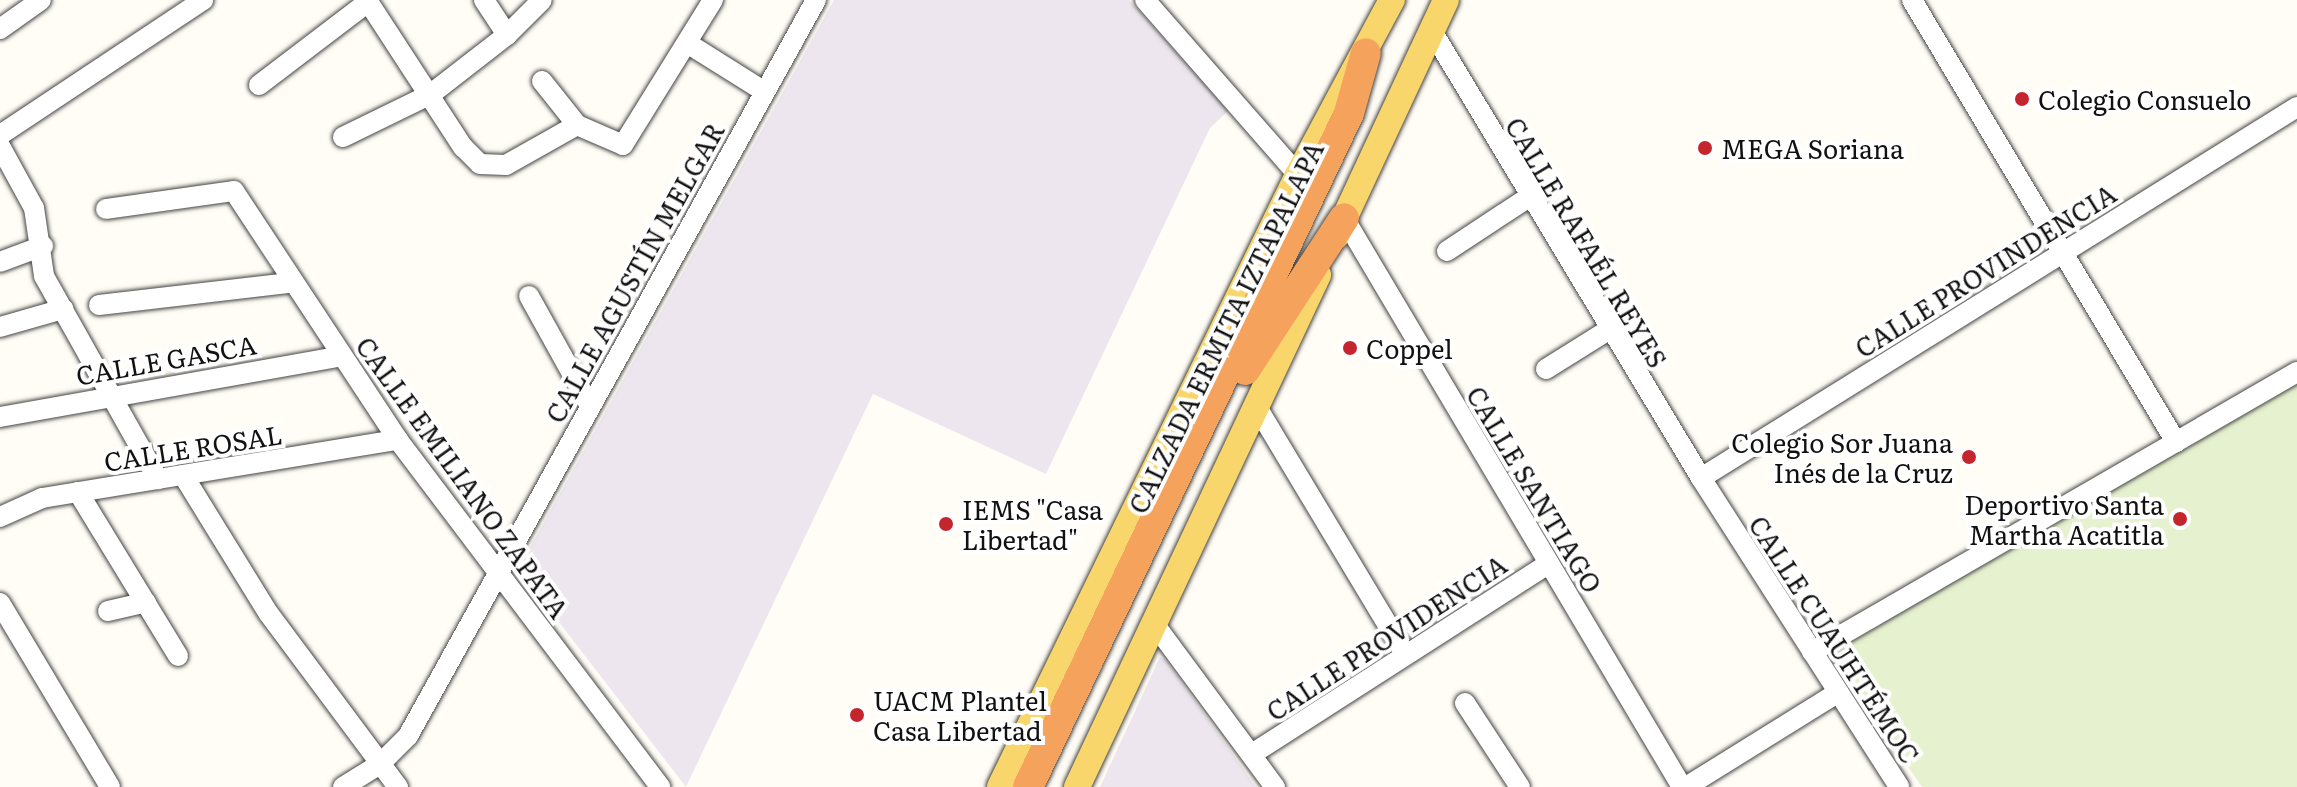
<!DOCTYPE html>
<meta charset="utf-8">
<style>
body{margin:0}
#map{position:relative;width:2297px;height:787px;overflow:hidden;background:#fffdf5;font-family:Literata,serif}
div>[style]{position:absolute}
.industrial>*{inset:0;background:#eee6ef}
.pitch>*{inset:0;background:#e6f2cf}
.roads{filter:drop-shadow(0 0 2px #444) drop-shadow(0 0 2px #444)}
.minor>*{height:20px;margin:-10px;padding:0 10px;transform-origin:10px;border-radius:10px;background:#fff}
.major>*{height:26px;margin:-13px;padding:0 13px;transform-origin:13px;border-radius:13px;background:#f9d66b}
.highway>*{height:30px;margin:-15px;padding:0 15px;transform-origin:15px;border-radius:15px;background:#f5a25d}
.dots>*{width:22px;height:22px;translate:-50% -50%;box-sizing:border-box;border:4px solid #fff;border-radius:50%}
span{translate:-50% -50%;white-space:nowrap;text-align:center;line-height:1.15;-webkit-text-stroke:8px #fff;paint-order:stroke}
.poi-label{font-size:26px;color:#111}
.left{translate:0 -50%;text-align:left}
.right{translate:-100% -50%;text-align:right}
.street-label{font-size:26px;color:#111}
</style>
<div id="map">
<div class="industrial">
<i style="clip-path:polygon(834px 0,1129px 0,1228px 111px,1210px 128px,1046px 474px,873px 394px,686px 787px,518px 569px)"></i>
<i style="clip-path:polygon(1160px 657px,1166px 660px,1256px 787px,1100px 787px)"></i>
</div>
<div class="pitch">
<i style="clip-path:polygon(2297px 384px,2297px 787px,1922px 787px,1830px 654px)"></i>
</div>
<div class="roads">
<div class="minor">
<i style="left:367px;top:0;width:176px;rotate:56.9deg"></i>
<i style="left:463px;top:147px;width:24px;rotate:45deg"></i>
<i style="left:480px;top:164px;width:26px;rotate:2deg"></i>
<i style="left:506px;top:165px;width:81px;rotate:-29.4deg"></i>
<i style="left:484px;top:0;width:42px;rotate:56.7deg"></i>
<i style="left:1145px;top:0;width:232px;rotate:48.8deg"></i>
<i style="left:1912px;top:0;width:515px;rotate:59.15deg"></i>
<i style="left:0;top:29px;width:50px;rotate:-35.3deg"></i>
<i style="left:1432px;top:31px;width:522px;rotate:58.96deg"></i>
<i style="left:1701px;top:478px;width:367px;rotate:57.3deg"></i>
<i style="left:687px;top:43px;width:92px;rotate:32.1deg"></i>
<i style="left:542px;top:81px;width:56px;rotate:51.5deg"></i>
<i style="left:577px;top:125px;width:50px;rotate:23.5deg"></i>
<i style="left:623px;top:145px;width:171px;rotate:-58.2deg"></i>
<i style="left:259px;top:85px;width:137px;rotate:-37.3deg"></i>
<i style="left:0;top:135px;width:244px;rotate:-33.6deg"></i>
<i style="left:343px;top:137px;width:98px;rotate:-26deg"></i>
<i style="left:431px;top:94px;width:96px;rotate:-37.8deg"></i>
<i style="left:507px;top:35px;width:49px;rotate:-45deg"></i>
<i style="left:0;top:146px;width:71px;rotate:61.3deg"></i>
<i style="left:34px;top:208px;width:69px;rotate:81.6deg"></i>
<i style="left:44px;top:276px;width:233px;rotate:60.7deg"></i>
<i style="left:106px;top:209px;width:129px;rotate:-8deg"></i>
<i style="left:234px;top:191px;width:298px;rotate:56.6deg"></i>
<i style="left:398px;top:440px;width:435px;rotate:52.9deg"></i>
<i style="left:1344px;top:218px;width:662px;rotate:59.29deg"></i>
<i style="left:1447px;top:251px;width:98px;rotate:-33.4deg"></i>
<i style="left:0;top:262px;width:46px;rotate:-20.4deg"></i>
<i style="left:529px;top:296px;width:126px;rotate:61deg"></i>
<i style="left:99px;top:305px;width:192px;rotate:-6.6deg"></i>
<i style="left:0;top:327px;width:66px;rotate:-15.9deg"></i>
<i style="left:1546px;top:369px;width:75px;rotate:-32deg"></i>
<i style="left:1258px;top:409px;width:287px;rotate:59deg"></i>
<i style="left:0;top:417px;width:346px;rotate:-10.1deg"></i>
<i style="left:183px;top:475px;width:163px;rotate:58.3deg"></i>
<i style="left:269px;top:614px;width:216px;rotate:53.3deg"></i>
<i style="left:1701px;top:478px;width:702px;rotate:-31.9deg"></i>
<i style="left:78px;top:492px;width:192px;rotate:58.6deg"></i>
<i style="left:0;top:517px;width:46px;rotate:-24.3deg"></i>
<i style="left:42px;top:498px;width:361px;rotate:-9.3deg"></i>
<i style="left:0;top:603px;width:214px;rotate:59.1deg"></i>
<i style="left:108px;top:611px;width:39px;rotate:-13deg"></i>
<i style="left:1155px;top:625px;width:202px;rotate:53.5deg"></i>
<i style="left:1812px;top:652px;width:560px;rotate:-30deg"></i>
<i style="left:1465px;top:703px;width:100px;rotate:56.8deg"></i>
<i style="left:1252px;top:754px;width:353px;rotate:-32.7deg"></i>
<i style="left:343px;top:787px;width:44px;rotate:-31.9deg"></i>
<i style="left:380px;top:764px;width:40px;rotate:-45deg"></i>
<i style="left:408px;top:736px;width:842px;rotate:-61deg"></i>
<i style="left:1686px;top:787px;width:178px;rotate:-31.9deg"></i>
</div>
<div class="major">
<i style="left:1336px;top:236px;width:260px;rotate:-65deg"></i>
<i style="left:1000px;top:787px;width:681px;rotate:-64.04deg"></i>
<i style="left:1298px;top:175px;width:199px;rotate:-61.8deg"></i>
<i style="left:1077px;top:787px;width:566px;rotate:-64.79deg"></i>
</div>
<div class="highway">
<i style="left:1245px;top:370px;width:181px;rotate:-56.9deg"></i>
<i style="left:1028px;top:787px;width:747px;rotate:-64.53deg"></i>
<i style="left:1349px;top:113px;width:62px;rotate:-74.2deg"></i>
</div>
</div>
<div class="dots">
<i style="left:2022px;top:99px;background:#c4262e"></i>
<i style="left:1705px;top:148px;background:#c4262e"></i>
<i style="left:1350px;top:348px;background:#c4262e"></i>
<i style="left:1969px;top:457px;background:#c4262e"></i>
<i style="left:2180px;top:519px;background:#c4262e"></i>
<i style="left:946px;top:524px;background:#c4262e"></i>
<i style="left:857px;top:715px;background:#c4262e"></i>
</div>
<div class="poi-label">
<span class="left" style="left:2038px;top:99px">Colegio Consuelo</span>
<span class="left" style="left:1721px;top:148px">MEGA Soriana</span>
<span class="left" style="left:1366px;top:348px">Coppel</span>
<span class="right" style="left:1953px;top:457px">Colegio Sor Juana<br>Inés de la Cruz</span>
<span class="right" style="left:2164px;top:519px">Deportivo Santa<br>Martha Acatitla</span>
<span class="left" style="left:962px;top:524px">IEMS "Casa<br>Libertad"</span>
<span class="left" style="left:873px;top:715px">UACM Plantel<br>Casa Libertad</span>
</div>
<div class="street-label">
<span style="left:1587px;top:242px;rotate:59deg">CALLE RAFAÉL REYES</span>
<span style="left:1985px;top:270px;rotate:-32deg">CALLE PROVINDENCIA</span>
<span style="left:634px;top:272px;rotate:-61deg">CALLE AGUSTÍN MELGAR</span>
<span style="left:1225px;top:327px;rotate:-64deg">CALZADA ERMITA IZTAPALAPA</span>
<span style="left:166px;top:359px;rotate:-10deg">CALLE GASCA</span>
<span style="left:193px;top:447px;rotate:-9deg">CALLE ROSAL</span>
<span style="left:463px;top:477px;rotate:54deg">CALLE EMILIANO ZAPATA</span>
<span style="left:1535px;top:489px;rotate:59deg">CALLE SANTIAGO</span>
<span style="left:1386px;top:637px;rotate:-33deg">CALLE PROVIDENCIA</span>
<span style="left:1835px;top:639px;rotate:57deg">CALLE CUAUHTÉMOC</span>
</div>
</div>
